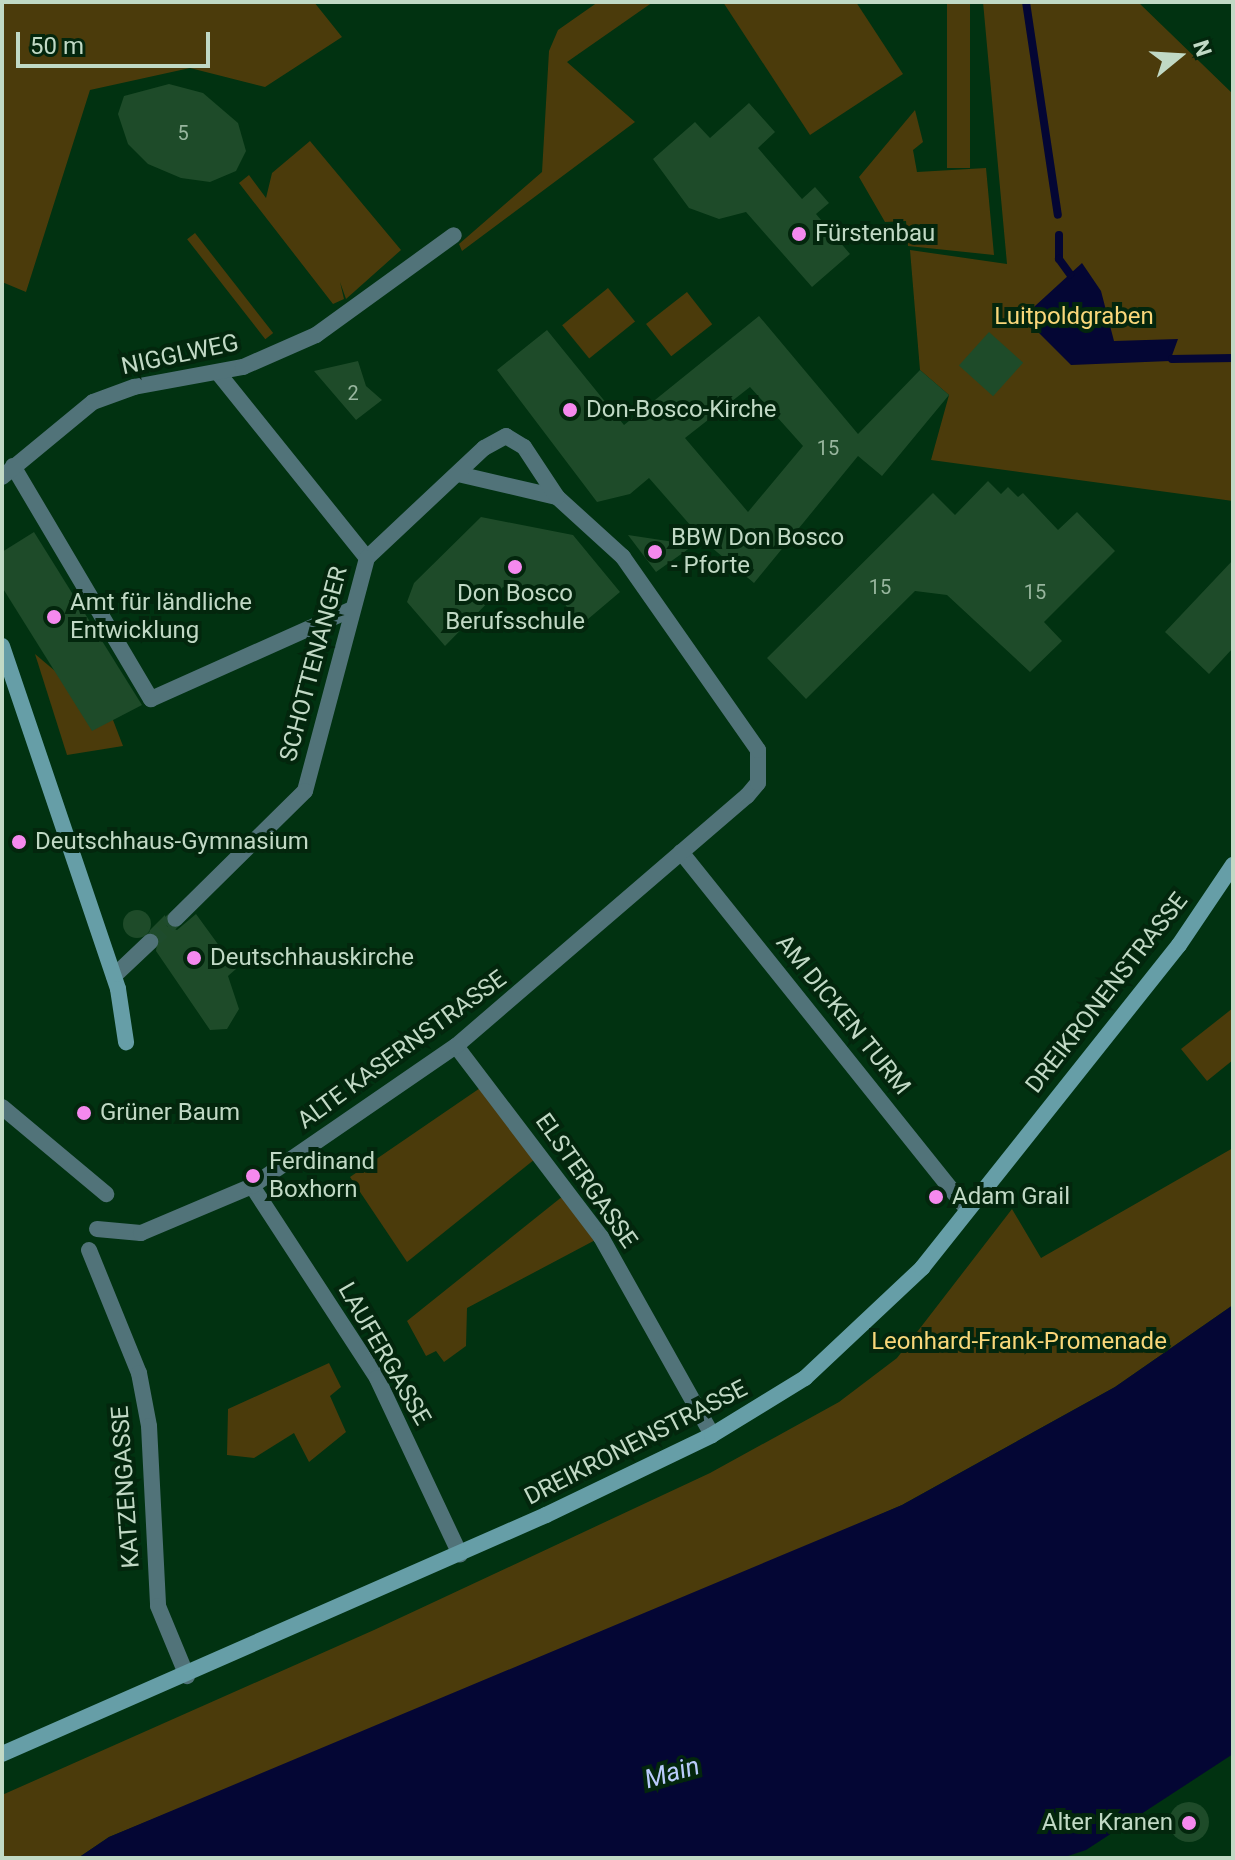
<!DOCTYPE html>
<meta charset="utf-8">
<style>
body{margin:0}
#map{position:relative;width:1235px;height:1860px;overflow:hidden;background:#013211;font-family:Roboto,sans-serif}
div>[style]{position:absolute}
.green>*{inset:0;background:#4b3b0b;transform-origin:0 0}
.water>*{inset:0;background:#040634}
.stream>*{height:8px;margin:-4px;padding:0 4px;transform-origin:4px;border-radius:4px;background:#040634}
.building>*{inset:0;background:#1e4b29;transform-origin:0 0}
.round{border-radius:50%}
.street-tunnel>*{height:16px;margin-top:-8px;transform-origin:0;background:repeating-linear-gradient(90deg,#1e4b2c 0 16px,transparent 0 24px)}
.street>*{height:16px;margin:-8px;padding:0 8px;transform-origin:8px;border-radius:8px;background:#517379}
.secondary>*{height:16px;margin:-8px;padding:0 8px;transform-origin:8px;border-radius:8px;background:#669ea7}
.dots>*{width:22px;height:22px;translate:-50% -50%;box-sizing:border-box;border:4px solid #03260d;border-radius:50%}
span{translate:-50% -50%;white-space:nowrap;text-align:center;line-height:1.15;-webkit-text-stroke:8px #03260d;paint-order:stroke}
.number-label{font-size:20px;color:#98b69e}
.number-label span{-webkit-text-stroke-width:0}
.poi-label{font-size:24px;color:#c1d9c5}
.left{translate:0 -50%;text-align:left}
.right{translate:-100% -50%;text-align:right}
.park-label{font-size:24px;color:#f9d77a}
.street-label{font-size:24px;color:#c1d9c5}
.water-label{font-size:26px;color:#bacbfc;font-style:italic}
.frame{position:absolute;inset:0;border:4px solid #c1d9c5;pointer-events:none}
.north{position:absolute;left:1139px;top:16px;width:80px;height:80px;-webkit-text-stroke:6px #03260d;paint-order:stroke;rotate:72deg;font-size:22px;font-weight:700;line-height:32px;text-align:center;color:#c1d9c5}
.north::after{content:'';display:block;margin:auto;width:28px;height:36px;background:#c1d9c5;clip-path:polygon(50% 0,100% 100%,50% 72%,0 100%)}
.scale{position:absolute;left:16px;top:32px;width:194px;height:36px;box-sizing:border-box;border:4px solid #c1d9c5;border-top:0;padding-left:10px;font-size:24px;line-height:28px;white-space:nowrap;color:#c1d9c5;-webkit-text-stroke:6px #03260d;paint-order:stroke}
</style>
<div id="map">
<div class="green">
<i style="clip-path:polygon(2px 2px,314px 2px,342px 37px,265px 87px,190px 68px,90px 90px,26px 292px,2px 282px)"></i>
<i style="clip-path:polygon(598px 2px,653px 2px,567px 62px,635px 122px,462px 251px,459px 244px,542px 172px,549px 51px,558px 30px)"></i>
<i style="clip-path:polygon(723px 2px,856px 2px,903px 74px,810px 135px)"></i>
<i style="left:947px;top:2px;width:23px;height:166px"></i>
<i style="clip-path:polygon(983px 2px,1138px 2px,1233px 94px,1233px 501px,931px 460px,949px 395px,920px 370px,910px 250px,1007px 264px)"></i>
<i style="clip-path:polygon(915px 110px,923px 142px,913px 150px,917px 172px,986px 168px,994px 255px,908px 246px,906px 221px,885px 222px,859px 177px)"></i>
<i style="clip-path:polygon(310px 141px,401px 250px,346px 299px,340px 282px,344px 299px,333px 304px,239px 183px,249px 175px,266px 198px,272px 173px)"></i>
<i style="left:195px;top:233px;width:127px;height:10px;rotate:52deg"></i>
<i style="left:608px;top:288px;width:43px;height:59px;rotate:51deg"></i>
<i style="left:687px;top:292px;width:41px;height:52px;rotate:52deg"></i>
<i style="clip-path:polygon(35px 654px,113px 720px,123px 746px,67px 755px)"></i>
<i style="clip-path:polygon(1233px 1008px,1233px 1060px,1207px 1081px,1181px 1049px)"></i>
<i style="clip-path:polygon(486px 1084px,540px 1155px,407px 1262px,350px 1177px)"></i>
<i style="clip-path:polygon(1233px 1148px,1233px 1305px,1115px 1387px,902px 1505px,593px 1640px,109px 1837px,78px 1858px,2px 1858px,2px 1795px,374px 1630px,710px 1473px,839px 1402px,897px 1358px,1012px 1209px,1041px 1258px)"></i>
<i style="clip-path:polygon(568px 1192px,601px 1237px,467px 1308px,466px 1346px,444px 1362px,436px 1351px,426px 1356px,407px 1321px)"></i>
<i style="clip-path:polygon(329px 1363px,341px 1387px,330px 1396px,346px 1432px,309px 1462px,294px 1433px,254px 1458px,227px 1455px,228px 1409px)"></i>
</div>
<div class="water">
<i style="clip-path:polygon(1082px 263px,1101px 291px,1114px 341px,1178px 339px,1170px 361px,1071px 365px,1023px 317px)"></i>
<i style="clip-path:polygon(1233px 1305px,1233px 1754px,1086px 1850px,1062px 1858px,78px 1858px,109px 1837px,902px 1505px,1115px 1387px)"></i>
</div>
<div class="stream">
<i style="left:1026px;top:2px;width:215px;rotate:81.5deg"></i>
<i style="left:1059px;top:235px;width:24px;rotate:90deg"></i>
<i style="left:1059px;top:259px;width:19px;rotate:54deg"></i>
<i style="left:1172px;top:359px;width:61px;rotate:-0.9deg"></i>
</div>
<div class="building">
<i style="clip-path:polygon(169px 84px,203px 93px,238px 123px,246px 151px,236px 171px,210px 182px,181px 178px,148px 164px,128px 144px,118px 114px,124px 96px)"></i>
<i style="clip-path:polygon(749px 103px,775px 132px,758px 148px,802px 199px,815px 187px,829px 203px,816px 214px,850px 254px,812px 287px,746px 212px,719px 219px,689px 208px,653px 159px,695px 122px,710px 138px)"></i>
<i style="clip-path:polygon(evenodd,759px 316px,858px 434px,920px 370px,949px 395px,882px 476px,858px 456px,754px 583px,705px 542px,649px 478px,630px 494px,597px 502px,497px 370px,547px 330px,624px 425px,759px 316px,750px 387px,803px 446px,748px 512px,685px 438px,750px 387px)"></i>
<i style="left:989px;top:332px;width:46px;height:45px;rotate:42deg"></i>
<i style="clip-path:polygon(358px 361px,366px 386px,382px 400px,356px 420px,314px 371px)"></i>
<i style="clip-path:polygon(988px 481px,1001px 494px,1008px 487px,1018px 497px,1023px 493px,1058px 530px,1077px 512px,1115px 551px,1044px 622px,1062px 641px,1030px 672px,947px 595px,915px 591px,806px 699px,767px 658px,933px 493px,955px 515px)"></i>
<i style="clip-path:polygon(481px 517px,573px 535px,620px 592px,581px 625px,560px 598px,503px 587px,445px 646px,407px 602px,414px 583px)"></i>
<i style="clip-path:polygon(34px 532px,142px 705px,92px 731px,2px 587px,2px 552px)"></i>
<i style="clip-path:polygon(628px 535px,694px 545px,656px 572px)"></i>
<i style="clip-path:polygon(1233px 560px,1233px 648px,1209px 674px,1165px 632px)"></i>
<i class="round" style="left:123px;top:910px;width:28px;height:28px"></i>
<i style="clip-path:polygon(196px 914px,236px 969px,228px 976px,239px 1009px,227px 1029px,210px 1030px,156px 951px,158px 935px,149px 931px,165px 915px,167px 926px,177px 930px)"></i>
<i class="round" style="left:1169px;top:1802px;width:40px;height:40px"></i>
</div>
<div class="street-tunnel">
<i style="left:150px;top:942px;width:34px;rotate:-43deg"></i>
</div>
<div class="street">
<i style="left:219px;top:374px;width:236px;rotate:51.2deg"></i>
<i style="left:13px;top:466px;width:271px;rotate:59.4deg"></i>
<i style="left:151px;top:699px;width:218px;rotate:-24.1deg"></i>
<i style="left:458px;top:474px;width:102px;rotate:13.1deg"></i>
<i style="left:2px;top:477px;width:118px;rotate:-39.5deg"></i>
<i style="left:93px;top:402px;width:44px;rotate:-20.1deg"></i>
<i style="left:134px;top:387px;width:111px;rotate:-10.4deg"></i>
<i style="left:243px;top:367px;width:80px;rotate:-23.7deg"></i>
<i style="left:316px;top:335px;width:170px;rotate:-35.9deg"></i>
<i style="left:681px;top:852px;width:457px;rotate:51.3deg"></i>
<i style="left:114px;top:976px;width:50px;rotate:-43.4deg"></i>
<i style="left:456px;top:1046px;width:240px;rotate:52.8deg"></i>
<i style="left:601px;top:1237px;width:227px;rotate:60.7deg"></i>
<i style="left:2px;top:1107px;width:136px;rotate:39.9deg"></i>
<i style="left:252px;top:1186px;width:229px;rotate:56.9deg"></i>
<i style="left:377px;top:1378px;width:195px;rotate:64.8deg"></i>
<i style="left:97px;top:1229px;width:44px;rotate:5.2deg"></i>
<i style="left:141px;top:1233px;width:121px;rotate:-22.9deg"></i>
<i style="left:252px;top:1186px;width:247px;rotate:-34.5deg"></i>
<i style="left:456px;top:1046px;width:384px;rotate:-40.7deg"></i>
<i style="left:747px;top:796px;width:17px;rotate:-50deg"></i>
<i style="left:758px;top:783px;width:33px;rotate:-90deg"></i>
<i style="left:758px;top:750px;width:236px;rotate:-125deg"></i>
<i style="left:623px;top:557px;width:89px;rotate:-137.7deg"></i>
<i style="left:557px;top:497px;width:60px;rotate:-123.4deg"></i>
<i style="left:524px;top:447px;width:21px;rotate:-149deg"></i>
<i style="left:506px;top:436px;width:25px;rotate:151deg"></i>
<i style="left:484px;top:448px;width:161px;rotate:136.8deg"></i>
<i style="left:367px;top:558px;width:241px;rotate:104.9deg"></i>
<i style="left:305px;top:791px;width:182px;rotate:135.4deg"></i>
<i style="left:89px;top:1250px;width:133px;rotate:67.9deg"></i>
<i style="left:139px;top:1373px;width:54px;rotate:79.3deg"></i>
<i style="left:149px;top:1426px;width:180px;rotate:87.1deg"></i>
<i style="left:158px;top:1606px;width:76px;rotate:67.5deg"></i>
</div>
<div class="secondary">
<i style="left:2px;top:646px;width:362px;rotate:71.3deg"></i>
<i style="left:118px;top:989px;width:54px;rotate:81.4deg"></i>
<i style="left:2px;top:1754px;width:594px;rotate:-23.72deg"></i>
<i style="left:546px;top:1515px;width:184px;rotate:-25.7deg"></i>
<i style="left:712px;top:1435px;width:109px;rotate:-31.5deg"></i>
<i style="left:805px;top:1378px;width:161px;rotate:-43.2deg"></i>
<i style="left:922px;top:1268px;width:413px;rotate:-51.5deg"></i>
<i style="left:1179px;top:945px;width:97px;rotate:-56deg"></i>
</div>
<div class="dots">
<i style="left:799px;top:234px;background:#f589ee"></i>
<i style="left:570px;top:410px;background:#f589ee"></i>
<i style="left:655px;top:552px;background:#f589ee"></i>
<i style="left:515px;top:567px;background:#f589ee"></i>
<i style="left:54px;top:617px;background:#f589ee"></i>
<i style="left:19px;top:842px;background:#f589ee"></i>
<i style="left:194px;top:958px;background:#f589ee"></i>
<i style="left:84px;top:1113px;background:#f589ee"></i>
<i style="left:253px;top:1176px;background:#f589ee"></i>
<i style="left:936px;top:1197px;background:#f589ee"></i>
<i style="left:1189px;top:1823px;background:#f589ee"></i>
</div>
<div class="number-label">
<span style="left:183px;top:133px">5</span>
<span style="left:353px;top:393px">2</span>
<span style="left:828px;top:448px">15</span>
<span style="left:880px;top:587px">15</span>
<span style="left:1035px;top:592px">15</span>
</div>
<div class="poi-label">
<span class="left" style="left:815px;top:234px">Fürstenbau</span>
<span class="left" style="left:586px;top:410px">Don-Bosco-Kirche</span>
<span class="left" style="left:671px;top:552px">BBW Don Bosco<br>- Pforte</span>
<span style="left:515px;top:608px">Don Bosco<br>Berufsschule</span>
<span class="left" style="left:70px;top:617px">Amt für ländliche<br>Entwicklung</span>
<span class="left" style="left:35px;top:842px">Deutschhaus-Gymnasium</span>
<span class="left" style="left:210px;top:958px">Deutschhauskirche</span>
<span class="left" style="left:100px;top:1113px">Grüner Baum</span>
<span class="left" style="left:269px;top:1176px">Ferdinand<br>Boxhorn</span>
<span class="left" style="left:952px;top:1197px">Adam Grail</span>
<span class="right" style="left:1173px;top:1823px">Alter Kranen</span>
</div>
<div class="park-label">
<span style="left:1074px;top:317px">Luitpoldgraben</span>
<span style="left:1019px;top:1342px">Leonhard-Frank-Promenade</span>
</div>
<div class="street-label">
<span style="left:180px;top:355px;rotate:-12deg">NIGGLWEG</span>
<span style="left:314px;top:664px;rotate:-75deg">SCHOTTENANGER</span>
<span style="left:1107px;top:993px;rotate:-52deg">DREIKRONENSTRASSE</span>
<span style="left:843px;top:1015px;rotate:51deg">AM DICKEN TURM</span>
<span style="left:402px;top:1050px;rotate:-36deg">ALTE KASERNSTRASSE</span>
<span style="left:586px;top:1181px;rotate:55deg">ELSTERGASSE</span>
<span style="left:384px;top:1354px;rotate:60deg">LAUFERGASSE</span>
<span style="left:636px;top:1443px;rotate:-27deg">DREIKRONENSTRASSE</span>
<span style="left:126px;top:1487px;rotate:-94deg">KATZENGASSE</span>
</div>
<div class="water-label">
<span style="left:672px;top:1773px;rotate:-16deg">Main</span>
</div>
<div class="frame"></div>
<div class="north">N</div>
<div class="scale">50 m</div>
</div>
